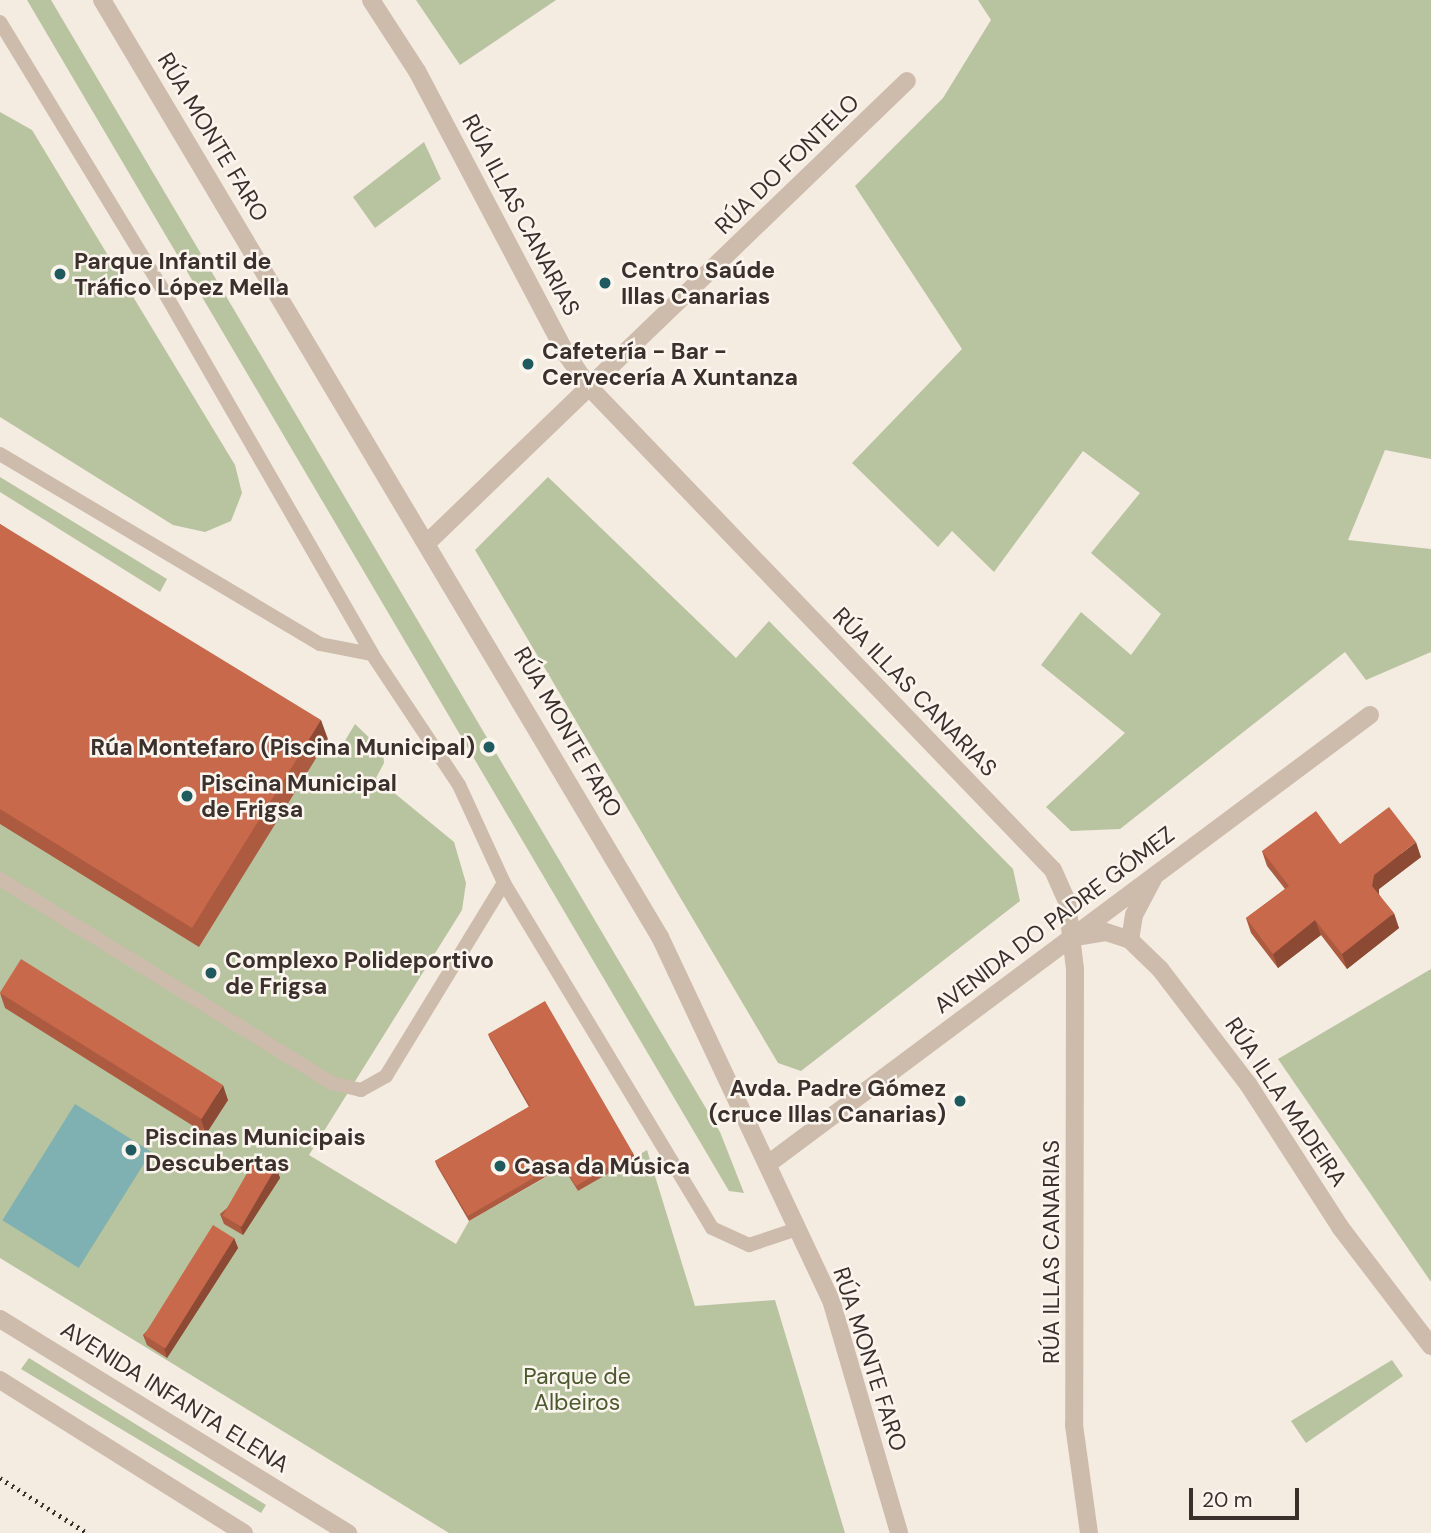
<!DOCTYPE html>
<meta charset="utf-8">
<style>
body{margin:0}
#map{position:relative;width:1431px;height:1533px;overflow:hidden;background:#f4ebe1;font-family:"DM Sans",sans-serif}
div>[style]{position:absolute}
.green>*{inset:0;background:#b8c4a0}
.water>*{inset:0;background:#7fb0b2;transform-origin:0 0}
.service>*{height:14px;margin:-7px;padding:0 7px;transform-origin:7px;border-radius:7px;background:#cdbbac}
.minor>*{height:18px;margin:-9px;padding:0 9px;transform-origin:9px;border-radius:9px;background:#cdbbac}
.tertiary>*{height:18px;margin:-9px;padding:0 9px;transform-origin:9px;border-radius:9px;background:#cdbbac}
.rail>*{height:5px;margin-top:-2.5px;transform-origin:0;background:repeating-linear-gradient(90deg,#3b302b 0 2px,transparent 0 7px)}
.wall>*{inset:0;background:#ac5a40}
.shaded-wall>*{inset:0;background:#8c4a34;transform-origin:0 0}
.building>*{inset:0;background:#c8694b;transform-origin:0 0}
.dots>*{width:19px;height:19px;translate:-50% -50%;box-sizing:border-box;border:4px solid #fbf5ee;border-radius:50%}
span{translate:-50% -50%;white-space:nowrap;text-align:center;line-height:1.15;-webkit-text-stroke:5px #fbf5ee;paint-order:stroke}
.street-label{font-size:23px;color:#3b302b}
.poi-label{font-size:23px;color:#3b302b;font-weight:700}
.left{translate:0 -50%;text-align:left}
.right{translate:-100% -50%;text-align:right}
.park-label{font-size:23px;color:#4a5a2e}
.scale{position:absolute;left:1189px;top:1488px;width:110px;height:32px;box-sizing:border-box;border:4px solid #3b302b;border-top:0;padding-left:9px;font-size:21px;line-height:24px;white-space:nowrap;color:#3b302b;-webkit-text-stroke:5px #fbf5ee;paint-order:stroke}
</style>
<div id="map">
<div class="green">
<i style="clip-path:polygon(27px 0,51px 0,720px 1132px,744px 1193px,729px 1191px)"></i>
<i style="clip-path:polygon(416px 0,556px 0,460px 65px)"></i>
<i style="clip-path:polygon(978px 0,1431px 0,1431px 459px,1385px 450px,1348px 540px,1431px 549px,1431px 652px,1366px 680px,1345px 652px,1120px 829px,1071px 831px,1046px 807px,1125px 733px,1041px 665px,1081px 612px,1131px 655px,1161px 614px,1091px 553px,1140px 493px,1083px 451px,994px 572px,952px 531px,938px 547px,852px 463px,962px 349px,855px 186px,943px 98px,991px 20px)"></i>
<i style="clip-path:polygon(0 112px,32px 130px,235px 465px,242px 493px,231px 521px,205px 532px,173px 525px,0 417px)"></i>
<i style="clip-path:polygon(424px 142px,441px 179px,375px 228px,353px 197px)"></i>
<i style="clip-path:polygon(0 477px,167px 579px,160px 592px,0 492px)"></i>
<i style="clip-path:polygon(548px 477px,736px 658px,769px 621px,1013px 869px,1020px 901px,801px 1071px,778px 1063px,475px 550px)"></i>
<i style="clip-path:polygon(0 539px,340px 749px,355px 724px,383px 751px,384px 763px,376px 778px,454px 842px,466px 883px,462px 910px,309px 1155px,456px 1244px,469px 1221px,564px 1167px,578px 1191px,647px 1150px,695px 1306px,775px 1300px,845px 1533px,449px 1533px,0 1258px)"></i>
<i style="clip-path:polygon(1431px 969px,1431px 1282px,1278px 1059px)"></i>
<i style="clip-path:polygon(29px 1358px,266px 1505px,261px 1513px,21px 1369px)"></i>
<i style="clip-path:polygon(1392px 1360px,1403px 1376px,1306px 1443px,1291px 1421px)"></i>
</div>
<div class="water">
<i style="left:75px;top:1104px;width:90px;height:137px;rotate:32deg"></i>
</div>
<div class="service">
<i style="left:0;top:22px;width:306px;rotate:58.7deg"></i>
<i style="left:159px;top:283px;width:428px;rotate:60.1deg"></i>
<i style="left:372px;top:654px;width:157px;rotate:56.4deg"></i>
<i style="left:459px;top:785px;width:108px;rotate:65.3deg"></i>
<i style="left:504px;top:883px;width:403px;rotate:58.9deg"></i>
<i style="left:712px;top:1228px;width:41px;rotate:24.7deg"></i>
<i style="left:749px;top:1245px;width:51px;rotate:-18.4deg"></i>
<i style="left:0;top:454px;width:372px;rotate:30.7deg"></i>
<i style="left:320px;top:644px;width:53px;rotate:10.9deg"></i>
<i style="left:0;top:879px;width:389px;rotate:31.6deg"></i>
<i style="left:331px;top:1083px;width:31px;rotate:13deg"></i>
<i style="left:361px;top:1090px;width:29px;rotate:-29deg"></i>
<i style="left:386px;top:1076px;width:226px;rotate:-58.6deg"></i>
</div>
<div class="minor">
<i style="left:102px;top:0;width:1091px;rotate:59.23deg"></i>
<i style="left:660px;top:937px;width:401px;rotate:64.8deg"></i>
<i style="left:831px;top:1300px;width:243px;rotate:73.7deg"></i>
<i style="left:371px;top:0;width:85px;rotate:57.1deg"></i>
<i style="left:417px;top:71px;width:320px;rotate:62.2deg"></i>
<i style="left:566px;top:354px;width:42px;rotate:54.8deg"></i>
<i style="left:590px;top:388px;width:668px;rotate:46.15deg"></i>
<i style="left:1053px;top:870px;width:35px;rotate:66deg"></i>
<i style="left:1067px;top:902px;width:67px;rotate:83.2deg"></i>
<i style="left:1075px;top:969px;width:456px;rotate:90.1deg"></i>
<i style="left:1074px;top:1425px;width:109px;rotate:82.1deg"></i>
<i style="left:427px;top:543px;width:666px;rotate:-43.91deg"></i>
<i style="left:1075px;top:937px;width:31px;rotate:-9deg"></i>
<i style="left:1106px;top:932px;width:25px;rotate:18deg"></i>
<i style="left:1130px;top:940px;width:42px;rotate:44deg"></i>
<i style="left:1160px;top:969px;width:145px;rotate:52.6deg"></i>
<i style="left:1248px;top:1084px;width:170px;rotate:57.2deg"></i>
<i style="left:1340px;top:1227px;width:150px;rotate:52.6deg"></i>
<i style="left:1130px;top:940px;width:25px;rotate:-81deg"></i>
<i style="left:1134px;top:915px;width:41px;rotate:-62.2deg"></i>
<i style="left:768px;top:1164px;width:751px;rotate:-36.72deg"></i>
</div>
<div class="tertiary">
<i style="left:0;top:1319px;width:409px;rotate:31.6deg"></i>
<i style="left:0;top:1380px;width:288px;rotate:32.1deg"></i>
</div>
<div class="rail">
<i style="left:0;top:1478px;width:103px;rotate:32.3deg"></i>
</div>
<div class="wall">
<i style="clip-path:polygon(0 524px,328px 739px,199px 947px,0 824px)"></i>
<i style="clip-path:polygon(1340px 844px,1421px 857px,1379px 889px,1379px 894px,1399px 928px,1347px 969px,1321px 935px,1278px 968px,1251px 933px,1246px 918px,1285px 889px,1267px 866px,1262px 851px)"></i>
<i style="clip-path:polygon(0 993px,228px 1100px,206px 1134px,5px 1008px)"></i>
<i style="clip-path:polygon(488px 1034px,633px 1153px,635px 1158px,578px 1191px,563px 1167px,469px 1221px,437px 1166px,435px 1161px,529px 1107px,490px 1039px)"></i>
<i style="clip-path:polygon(276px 1167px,280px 1178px,243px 1235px,224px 1224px,220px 1214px)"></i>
<i style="clip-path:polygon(234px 1238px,238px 1248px,167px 1358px,147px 1345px,143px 1335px)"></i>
</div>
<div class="shaded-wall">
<i style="left:321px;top:720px;width:20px;height:245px;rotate:70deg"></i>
<i style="clip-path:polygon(1416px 842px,1421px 857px,1379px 889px,1378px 900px,1372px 886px,1374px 875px)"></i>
<i style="clip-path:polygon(1394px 913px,1399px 928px,1347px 969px,1342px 954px)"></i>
<i style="clip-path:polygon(1315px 920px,1321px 935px,1278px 968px,1273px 954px)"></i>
<i style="clip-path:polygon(223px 1085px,228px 1100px,206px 1134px,201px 1119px)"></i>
<i style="clip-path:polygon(276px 1167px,280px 1178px,243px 1235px,240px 1225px)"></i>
<i style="clip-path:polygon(234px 1238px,238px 1248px,167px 1358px,164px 1348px)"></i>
</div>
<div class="building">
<i style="clip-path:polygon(0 524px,321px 720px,192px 928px,0 809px)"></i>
<i style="clip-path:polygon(1389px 807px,1416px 842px,1374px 875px,1372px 886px,1394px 913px,1342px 954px,1315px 920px,1273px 954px,1246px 918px,1289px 886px,1262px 851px,1316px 811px,1340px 844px)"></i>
<i style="left:21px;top:959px;width:238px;height:40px;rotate:32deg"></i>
<i style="clip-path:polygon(545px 1001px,633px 1153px,576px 1186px,561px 1162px,468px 1216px,435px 1161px,530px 1106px,488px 1034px)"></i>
<i style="left:257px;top:1156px;width:22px;height:69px;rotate:30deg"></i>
<i style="left:213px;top:1225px;width:25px;height:130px;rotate:32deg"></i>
</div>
<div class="dots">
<i style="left:60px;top:274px;background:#1f5a5e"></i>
<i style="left:605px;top:283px;background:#1f5a5e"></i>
<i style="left:528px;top:364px;background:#1f5a5e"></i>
<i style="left:489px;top:747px;background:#1f5a5e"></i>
<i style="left:187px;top:796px;background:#1f5a5e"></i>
<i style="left:211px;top:973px;background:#1f5a5e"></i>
<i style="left:960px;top:1101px;background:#1f5a5e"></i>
<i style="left:131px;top:1150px;background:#1f5a5e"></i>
<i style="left:500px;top:1166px;background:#1f5a5e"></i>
</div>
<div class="street-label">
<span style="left:213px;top:137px;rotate:59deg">RÚA MONTE FARO</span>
<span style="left:787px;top:164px;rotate:-44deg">RÚA DO FONTELO</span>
<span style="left:521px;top:215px;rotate:62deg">RÚA ILLAS CANARIAS</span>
<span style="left:915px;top:692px;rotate:46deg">RÚA ILLAS CANARIAS</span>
<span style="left:568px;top:732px;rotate:60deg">RÚA MONTE FARO</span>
<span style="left:1054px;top:920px;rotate:-37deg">AVENIDA DO PADRE GÓMEZ</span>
<span style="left:1286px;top:1102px;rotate:56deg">RÚA ILLA MADEIRA</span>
<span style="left:1051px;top:1252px;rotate:-90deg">RÚA ILLAS CANARIAS</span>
<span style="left:870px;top:1359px;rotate:72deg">RÚA MONTE FARO</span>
<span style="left:175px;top:1397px;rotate:32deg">AVENIDA INFANTA ELENA</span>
</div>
<div class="poi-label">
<span class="left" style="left:74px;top:274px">Parque Infantil de<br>Tráfico López Mella</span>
<span class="left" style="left:621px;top:283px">Centro Saúde<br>Illas Canarias</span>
<span class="left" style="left:542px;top:364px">Cafetería - Bar -<br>Cervecería A Xuntanza</span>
<span class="right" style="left:475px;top:747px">Rúa Montefaro (Piscina Municipal)</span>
<span class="left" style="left:201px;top:796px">Piscina Municipal<br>de Frigsa</span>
<span class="left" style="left:225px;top:973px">Complexo Polideportivo<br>de Frigsa</span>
<span class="right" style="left:946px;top:1101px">Avda. Padre Gómez<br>(cruce Illas Canarias)</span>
<span class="left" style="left:145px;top:1150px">Piscinas Municipais<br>Descubertas</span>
<span class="left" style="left:514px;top:1166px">Casa da Música</span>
</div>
<div class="park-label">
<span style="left:577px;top:1389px">Parque de<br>Albeiros</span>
</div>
<div class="scale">20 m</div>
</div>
